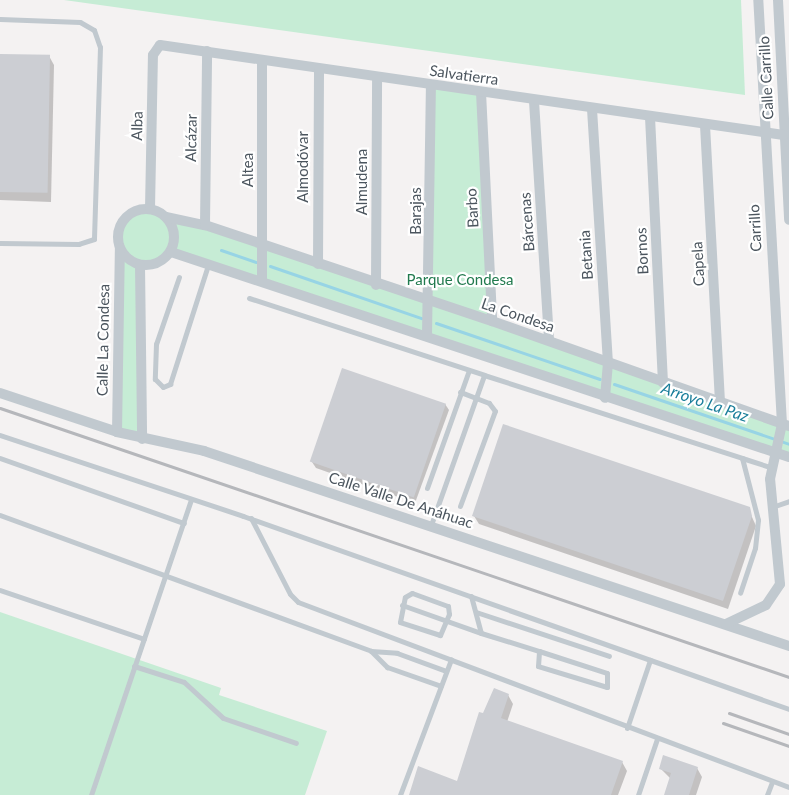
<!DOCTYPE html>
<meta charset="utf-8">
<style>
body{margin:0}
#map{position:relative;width:789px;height:795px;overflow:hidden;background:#f4f2f2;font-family:Lato,sans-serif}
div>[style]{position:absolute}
.green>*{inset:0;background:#c6ecd5}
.shadow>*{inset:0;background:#0003}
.stream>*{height:3px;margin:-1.5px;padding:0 1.5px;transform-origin:1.5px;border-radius:1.5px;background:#97d4e5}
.building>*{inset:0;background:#ccced3;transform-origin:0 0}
.service>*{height:5px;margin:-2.5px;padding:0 2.5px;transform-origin:2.5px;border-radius:2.5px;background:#c1c9cf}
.minor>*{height:10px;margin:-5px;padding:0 5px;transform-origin:5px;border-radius:5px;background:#c1c9cf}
.minor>.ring{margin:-5px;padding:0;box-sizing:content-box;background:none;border:10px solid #c1c9cf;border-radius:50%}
.rail>*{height:3px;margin:-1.5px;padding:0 1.5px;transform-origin:1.5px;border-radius:1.5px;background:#b5b7bb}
span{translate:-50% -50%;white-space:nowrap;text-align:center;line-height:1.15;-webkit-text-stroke:4.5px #fff;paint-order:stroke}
.street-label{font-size:15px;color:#4b555e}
.park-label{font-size:15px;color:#217a4e}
.water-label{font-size:16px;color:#1a7e9a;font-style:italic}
</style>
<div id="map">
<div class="green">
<i style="clip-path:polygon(64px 0,741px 0,745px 95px)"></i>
<i style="clip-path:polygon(431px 85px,481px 92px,492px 321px,789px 426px,789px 457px,171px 252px,163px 260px,141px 265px,142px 439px,117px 432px,118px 231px,134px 212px,159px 212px,430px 303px)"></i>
<i style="clip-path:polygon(0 612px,221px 688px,219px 695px,327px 731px,305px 795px,0 795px)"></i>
</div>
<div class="shadow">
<i style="clip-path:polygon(0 56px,49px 56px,54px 65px,51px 202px,0 200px)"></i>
<i style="clip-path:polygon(445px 404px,449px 410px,415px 503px,316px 468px,312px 462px)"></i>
<i style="clip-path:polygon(748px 508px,756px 526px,728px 609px,479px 524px,474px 516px)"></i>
<i style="clip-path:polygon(508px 695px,513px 704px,507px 722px,622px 762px,627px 771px,618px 795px,412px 795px,458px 783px,484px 714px)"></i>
<i style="clip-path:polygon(660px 768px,697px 768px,702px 777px,696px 795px,665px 795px,671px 779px)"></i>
</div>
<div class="stream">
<i style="left:221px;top:250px;width:37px;rotate:19deg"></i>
<i style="left:270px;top:266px;width:160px;rotate:19deg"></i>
<i style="left:436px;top:323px;width:173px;rotate:18.9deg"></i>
<i style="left:614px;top:384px;width:185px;rotate:18.9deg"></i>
</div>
<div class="building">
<i style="left:0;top:54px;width:50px;height:138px;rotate:1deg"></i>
<i style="left:342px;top:368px;width:110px;height:99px;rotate:19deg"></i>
<i style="clip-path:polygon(503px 424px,750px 507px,752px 516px,723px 601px,472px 516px)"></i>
<i style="clip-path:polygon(494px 688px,509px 694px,501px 718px,623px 761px,611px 795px,409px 795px,418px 766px,457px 781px,479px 712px,483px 713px)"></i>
<i style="clip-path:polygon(663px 755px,698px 767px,689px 795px,664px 795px,671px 773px,659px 769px)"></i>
</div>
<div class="service">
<i style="left:0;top:19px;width:80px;rotate:2.1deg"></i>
<i style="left:80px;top:22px;width:16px;rotate:30deg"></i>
<i style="left:94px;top:30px;width:18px;rotate:71deg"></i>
<i style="left:100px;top:47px;width:192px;rotate:91.8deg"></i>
<i style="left:94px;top:239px;width:16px;rotate:162deg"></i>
<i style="left:79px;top:244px;width:79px;rotate:-179.3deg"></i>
<i style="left:179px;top:277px;width:71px;rotate:108.9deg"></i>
<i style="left:156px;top:344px;width:35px;rotate:92deg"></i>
<i style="left:155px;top:379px;width:11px;rotate:45deg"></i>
<i style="left:163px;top:387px;width:8px;rotate:-23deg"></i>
<i style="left:170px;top:384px;width:125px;rotate:-72.3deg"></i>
<i style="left:249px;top:298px;width:247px;rotate:18.1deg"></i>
<i style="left:0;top:435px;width:256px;rotate:18.4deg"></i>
<i style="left:243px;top:516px;width:579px;rotate:19.47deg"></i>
<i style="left:0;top:458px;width:195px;rotate:19.5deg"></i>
<i style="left:742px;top:458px;width:32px;rotate:18deg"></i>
<i style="left:427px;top:488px;width:125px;rotate:-70.4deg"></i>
<i style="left:460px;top:506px;width:101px;rotate:-69.8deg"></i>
<i style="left:495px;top:411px;width:10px;rotate:-127deg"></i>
<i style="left:489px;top:403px;width:31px;rotate:-159deg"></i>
<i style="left:772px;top:507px;width:18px;rotate:-19deg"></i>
<i style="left:0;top:515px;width:395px;rotate:20.1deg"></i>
<i style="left:371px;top:651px;width:26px;rotate:4deg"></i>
<i style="left:397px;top:653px;width:52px;rotate:20.2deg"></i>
<i style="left:251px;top:518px;width:85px;rotate:62.8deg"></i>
<i style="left:290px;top:594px;width:11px;rotate:45deg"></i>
<i style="left:298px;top:602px;width:525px;rotate:20.65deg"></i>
<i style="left:431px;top:525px;width:159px;rotate:-70.5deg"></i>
<i style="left:484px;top:375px;width:271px;rotate:17.8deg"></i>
<i style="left:742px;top:458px;width:64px;rotate:75.5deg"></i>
<i style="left:758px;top:520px;width:28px;rotate:96deg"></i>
<i style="left:755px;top:548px;width:47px;rotate:108.4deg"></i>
<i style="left:0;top:590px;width:152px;rotate:18.8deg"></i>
<i style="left:412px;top:593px;width:38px;rotate:20deg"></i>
<i style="left:448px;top:606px;width:8px;rotate:83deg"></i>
<i style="left:449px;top:614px;width:23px;rotate:113deg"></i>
<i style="left:440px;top:635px;width:42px;rotate:-162deg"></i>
<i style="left:400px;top:622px;width:25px;rotate:-79deg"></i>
<i style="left:405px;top:597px;width:8px;rotate:-30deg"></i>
<i style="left:471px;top:596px;width:38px;rotate:75deg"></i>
<i style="left:481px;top:633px;width:61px;rotate:17.2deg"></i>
<i style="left:539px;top:651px;width:71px;rotate:17.9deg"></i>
<i style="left:607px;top:673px;width:14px;rotate:90deg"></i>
<i style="left:607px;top:687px;width:72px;rotate:-163.1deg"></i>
<i style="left:538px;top:666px;width:15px;rotate:-86deg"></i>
<i style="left:402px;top:605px;width:84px;rotate:19.5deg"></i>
<i style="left:476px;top:612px;width:140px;rotate:18.3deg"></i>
<i style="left:371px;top:651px;width:23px;rotate:45deg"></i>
<i style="left:387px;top:667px;width:57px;rotate:19.4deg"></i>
<i style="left:134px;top:666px;width:52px;rotate:17.7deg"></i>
<i style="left:184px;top:682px;width:53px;rotate:42.7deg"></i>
<i style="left:223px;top:718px;width:77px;rotate:18.9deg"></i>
<i style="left:627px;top:728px;width:72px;rotate:-71.3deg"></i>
<i style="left:91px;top:795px;width:311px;rotate:-71.3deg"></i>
<i style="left:400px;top:795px;width:145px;rotate:-69.4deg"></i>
<i style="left:638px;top:795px;width:59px;rotate:-71.3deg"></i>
<i style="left:767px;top:795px;width:14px;rotate:-69deg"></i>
</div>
<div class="minor">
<i style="left:778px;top:0;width:220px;rotate:87.1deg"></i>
<i style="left:481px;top:92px;width:229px;rotate:87.2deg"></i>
<i style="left:534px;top:101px;width:240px;rotate:86.4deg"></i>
<i style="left:592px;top:109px;width:255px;rotate:86.4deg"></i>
<i style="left:608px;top:363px;width:35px;rotate:95deg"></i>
<i style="left:650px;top:117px;width:266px;rotate:87.2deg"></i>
<i style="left:705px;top:125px;width:277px;rotate:86.9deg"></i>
<i class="ring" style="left:118px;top:209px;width:46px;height:46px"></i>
<i style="left:150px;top:209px;width:154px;rotate:-88.9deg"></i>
<i style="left:153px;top:55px;width:12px;rotate:-55deg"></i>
<i style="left:160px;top:45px;width:630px;rotate:8.21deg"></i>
<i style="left:166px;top:217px;width:40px;rotate:12deg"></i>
<i style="left:205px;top:225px;width:303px;rotate:18.5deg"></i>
<i style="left:492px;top:321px;width:315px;rotate:19.5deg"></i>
<i style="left:205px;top:225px;width:174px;rotate:-89.3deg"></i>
<i style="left:171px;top:252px;width:651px;rotate:18.35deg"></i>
<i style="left:318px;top:264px;width:195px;rotate:-89.7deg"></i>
<i style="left:140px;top:265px;width:174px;rotate:89.3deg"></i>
<i style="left:262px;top:280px;width:219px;rotate:-90deg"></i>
<i style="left:376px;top:285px;width:206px;rotate:-89.7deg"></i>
<i style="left:427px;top:336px;width:251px;rotate:-89.1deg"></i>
<i style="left:0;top:393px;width:123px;rotate:18.4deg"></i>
<i style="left:117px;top:432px;width:89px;rotate:12.3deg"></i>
<i style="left:204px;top:451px;width:617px;rotate:18.43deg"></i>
<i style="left:117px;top:432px;width:184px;rotate:-89.1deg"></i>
<i style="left:726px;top:624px;width:44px;rotate:-25.4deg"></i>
<i style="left:766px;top:605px;width:25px;rotate:-56deg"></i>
<i style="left:780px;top:584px;width:105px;rotate:-95.4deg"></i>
<i style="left:770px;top:479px;width:56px;rotate:-77.7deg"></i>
<i style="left:782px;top:424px;width:425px;rotate:-93.2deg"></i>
</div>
<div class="rail">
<i style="left:0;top:408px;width:834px;rotate:18.83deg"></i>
<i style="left:729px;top:713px;width:64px;rotate:19.3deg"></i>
<i style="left:723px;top:723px;width:70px;rotate:19.2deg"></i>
</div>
<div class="street-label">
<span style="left:464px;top:75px;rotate:8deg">Salvatierra</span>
<span style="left:766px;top:78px;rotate:-93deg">Calle Carrillo</span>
<span style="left:137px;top:126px;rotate:-89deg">Alba</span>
<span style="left:191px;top:138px;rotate:-89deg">Alcázar</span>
<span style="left:303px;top:167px;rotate:-90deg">Almodóvar</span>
<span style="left:248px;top:170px;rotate:-90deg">Altea</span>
<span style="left:362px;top:182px;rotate:-90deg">Almudena</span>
<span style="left:472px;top:208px;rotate:-93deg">Barbo</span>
<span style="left:416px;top:211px;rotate:-90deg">Barajas</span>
<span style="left:527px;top:222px;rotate:-94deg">Bárcenas</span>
<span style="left:755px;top:228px;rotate:-93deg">Carrillo</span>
<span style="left:642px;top:251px;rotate:-93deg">Bornos</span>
<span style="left:586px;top:255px;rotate:-94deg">Betania</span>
<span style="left:698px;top:264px;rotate:-93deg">Capela</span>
<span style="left:518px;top:315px;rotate:19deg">La Condesa</span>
<span style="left:103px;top:340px;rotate:-89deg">Calle La Condesa</span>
<span style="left:401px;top:500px;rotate:18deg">Calle Valle De Anáhuac</span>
</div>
<div class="park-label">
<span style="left:460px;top:280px">Parque Condesa</span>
</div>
<div class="water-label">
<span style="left:705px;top:402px;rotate:19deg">Arroyo La Paz</span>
</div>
</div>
